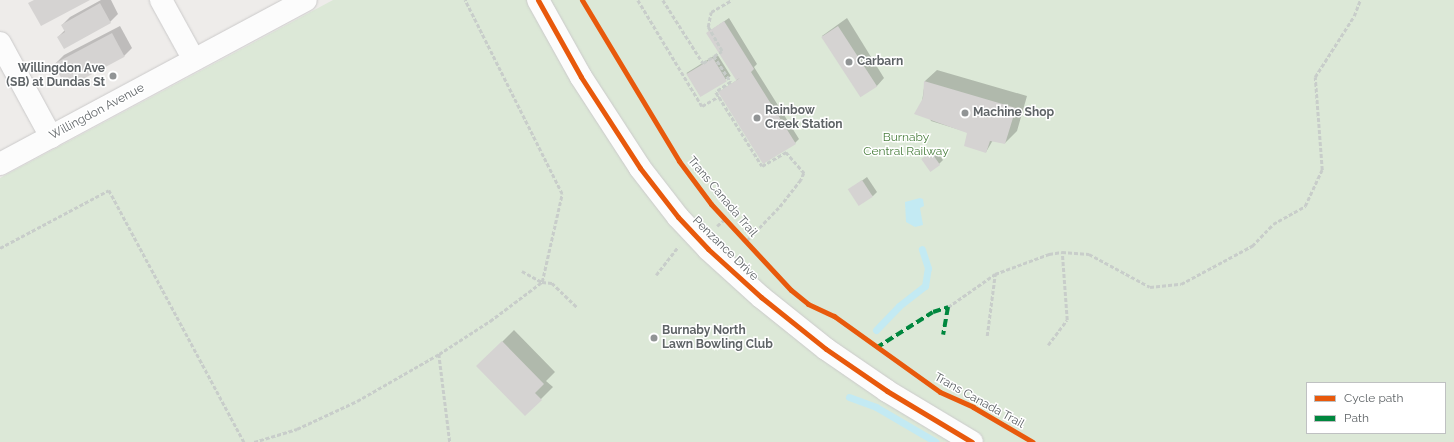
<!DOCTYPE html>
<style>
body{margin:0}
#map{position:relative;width:1454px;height:442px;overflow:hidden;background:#eeecea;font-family:Raleway,sans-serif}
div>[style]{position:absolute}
.green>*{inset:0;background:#dce8d7}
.water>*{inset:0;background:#c3eaf3}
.shadow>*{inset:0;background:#0003;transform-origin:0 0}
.stream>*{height:7px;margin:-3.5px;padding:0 3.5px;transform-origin:3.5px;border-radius:3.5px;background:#c3eaf3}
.building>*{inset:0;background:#d5d3d2;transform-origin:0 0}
.path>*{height:2.5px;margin-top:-1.25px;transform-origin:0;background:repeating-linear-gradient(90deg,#c8cdca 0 4px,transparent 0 6px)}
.roads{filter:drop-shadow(0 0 1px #cbcaca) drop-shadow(0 0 1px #cbcaca)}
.minor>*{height:22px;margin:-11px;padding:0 11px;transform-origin:11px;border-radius:11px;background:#fcfcfc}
.quiet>*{height:4px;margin-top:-2px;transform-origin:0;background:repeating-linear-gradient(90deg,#00873e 0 8px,transparent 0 12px)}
.cycleway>*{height:5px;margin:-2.5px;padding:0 2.5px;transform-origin:2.5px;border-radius:2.5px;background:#e8590c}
.dots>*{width:11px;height:11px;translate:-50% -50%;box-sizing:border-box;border:2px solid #fff;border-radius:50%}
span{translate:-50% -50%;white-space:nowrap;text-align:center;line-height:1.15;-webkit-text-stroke:3px #fff;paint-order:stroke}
.poi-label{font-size:12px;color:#5f6467;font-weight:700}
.left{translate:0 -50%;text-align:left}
.right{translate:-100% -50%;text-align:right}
.street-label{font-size:12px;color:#5f6467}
.park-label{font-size:12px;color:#4a7f3e}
.legend{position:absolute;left:1306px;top:382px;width:140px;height:52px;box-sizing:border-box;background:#fff;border:1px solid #bfc1c2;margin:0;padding:5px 7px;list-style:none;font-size:12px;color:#5f6467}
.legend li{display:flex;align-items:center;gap:8px;height:20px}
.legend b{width:20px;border:1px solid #bfc1c2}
</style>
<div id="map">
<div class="green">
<i style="clip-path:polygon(evenodd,333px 0,1454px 0,1454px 442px,0 442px,0 178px,333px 0,1307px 383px,1445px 383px,1445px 433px,1307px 433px,1307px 383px)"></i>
</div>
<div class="water">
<i style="clip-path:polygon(920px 198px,923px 199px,924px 206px,920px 208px,923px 225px,915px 227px,906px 222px,905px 202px)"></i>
</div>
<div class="shadow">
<i style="clip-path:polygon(101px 0,111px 0,118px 14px,110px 22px,58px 37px,65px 30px,62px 25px,70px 17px)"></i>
<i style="clip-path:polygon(729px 18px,757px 64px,754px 67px,799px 139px,795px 143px,720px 92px,737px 80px,707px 33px)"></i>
<i style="clip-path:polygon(847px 18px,884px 78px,876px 87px,822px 36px)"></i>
<i style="clip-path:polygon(120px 26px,132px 48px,124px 56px,55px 64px,64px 55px)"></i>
<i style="left:717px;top:54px;width:26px;height:36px;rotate:58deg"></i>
<i style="clip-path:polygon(937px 70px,1027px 96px,1017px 131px,1005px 143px,993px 140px,986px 152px,970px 133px,931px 121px,922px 102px,925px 81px)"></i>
<i style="clip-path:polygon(935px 149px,943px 160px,939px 164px,926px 155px)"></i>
<i style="clip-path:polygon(867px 177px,877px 192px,873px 196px,849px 190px)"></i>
<i style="clip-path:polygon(514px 330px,555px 372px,546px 381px,553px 387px,525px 415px,478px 366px)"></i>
</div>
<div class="stream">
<i style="left:876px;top:330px;width:33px;rotate:-46deg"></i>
<i style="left:899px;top:306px;width:33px;rotate:-38deg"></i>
<i style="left:925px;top:286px;width:18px;rotate:-81deg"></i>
<i style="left:928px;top:268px;width:20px;rotate:-108deg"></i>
<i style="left:849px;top:397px;width:29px;rotate:20deg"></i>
<i style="left:876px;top:407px;width:69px;rotate:30.3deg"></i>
</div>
<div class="building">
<i style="clip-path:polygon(34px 0,90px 0,41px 26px,28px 3px)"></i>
<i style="clip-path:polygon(100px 3px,111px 23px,64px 49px,57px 37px,65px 32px,61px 25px)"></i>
<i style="clip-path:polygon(724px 21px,754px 69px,751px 72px,796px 144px,763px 164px,718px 92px,740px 78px,736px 80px,706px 33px)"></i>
<i style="left:838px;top:26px;width:72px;height:20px;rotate:57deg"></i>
<i style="left:112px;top:33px;width:27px;height:66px;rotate:62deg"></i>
<i style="left:713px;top:58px;width:27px;height:31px;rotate:59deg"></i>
<i style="clip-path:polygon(924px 81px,1016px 108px,1005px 144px,990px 141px,986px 153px,964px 146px,967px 133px,914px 114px,923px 98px)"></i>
<i style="left:931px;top:152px;width:16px;height:12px;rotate:55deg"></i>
<i style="left:862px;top:180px;width:20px;height:17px;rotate:57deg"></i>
<i style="clip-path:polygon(502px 341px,544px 384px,535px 393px,542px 400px,525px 416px,476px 366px)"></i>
</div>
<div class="path">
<i style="left:638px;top:0;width:124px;rotate:58.9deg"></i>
<i style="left:702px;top:106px;width:20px;rotate:-30deg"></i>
<i style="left:663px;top:0;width:75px;rotate:57.6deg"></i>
<i style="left:703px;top:63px;width:13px;rotate:-32deg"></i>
<i style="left:714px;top:56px;width:31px;rotate:57deg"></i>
<i style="left:731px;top:82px;width:18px;rotate:146deg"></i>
<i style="left:716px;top:92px;width:87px;rotate:58.1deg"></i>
<i style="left:762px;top:166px;width:28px;rotate:-30deg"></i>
<i style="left:786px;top:152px;width:28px;rotate:49deg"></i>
<i style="left:804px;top:173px;width:8px;rotate:113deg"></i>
<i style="left:801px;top:180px;width:36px;rotate:128deg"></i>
<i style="left:779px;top:208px;width:47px;rotate:134.1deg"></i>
<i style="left:714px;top:56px;width:9px;rotate:-32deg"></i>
<i style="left:722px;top:51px;width:28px;rotate:-120deg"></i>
<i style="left:708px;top:27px;width:15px;rotate:-79deg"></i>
<i style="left:711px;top:12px;width:24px;rotate:-30deg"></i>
<i style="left:717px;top:226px;width:11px;rotate:-41deg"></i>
<i style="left:0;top:248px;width:123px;rotate:-28deg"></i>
<i style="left:109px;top:190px;width:286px;rotate:61.8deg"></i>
<i style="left:522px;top:271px;width:23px;rotate:29deg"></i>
<i style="left:542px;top:282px;width:10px;rotate:6deg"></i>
<i style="left:552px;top:283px;width:36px;rotate:44deg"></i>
<i style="left:656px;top:275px;width:36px;rotate:-52deg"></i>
<i style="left:948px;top:307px;width:57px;rotate:-35.1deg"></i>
<i style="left:995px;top:274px;width:58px;rotate:-20.3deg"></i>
<i style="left:1049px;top:254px;width:13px;rotate:-9deg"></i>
<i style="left:987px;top:336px;width:63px;rotate:-82.6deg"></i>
<i style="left:1048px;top:345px;width:31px;rotate:-53deg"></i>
<i style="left:1067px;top:320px;width:68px;rotate:-94.2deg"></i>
<i style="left:1062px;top:252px;width:27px;rotate:4deg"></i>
<i style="left:1089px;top:254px;width:69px;rotate:28.4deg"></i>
<i style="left:1150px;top:287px;width:31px;rotate:-6deg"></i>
<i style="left:1181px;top:284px;width:81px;rotate:-28.2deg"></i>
<i style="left:1252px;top:246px;width:30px;rotate:-46deg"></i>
<i style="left:1273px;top:224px;width:37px;rotate:-29deg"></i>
<i style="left:1305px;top:206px;width:40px;rotate:-65deg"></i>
<i style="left:1322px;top:170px;width:93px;rotate:-94.3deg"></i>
<i style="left:1315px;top:77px;width:72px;rotate:-57.4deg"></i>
<i style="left:1354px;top:16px;width:17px;rotate:-69deg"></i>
<i style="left:439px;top:354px;width:89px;rotate:82.9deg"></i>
<i style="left:254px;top:442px;width:45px;rotate:-16.8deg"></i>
<i style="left:297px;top:429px;width:66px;rotate:-25deg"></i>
<i style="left:357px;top:401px;width:95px;rotate:-29.8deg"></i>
<i style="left:439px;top:354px;width:61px;rotate:-32.9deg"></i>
<i style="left:490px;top:321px;width:65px;rotate:-36.9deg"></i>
<i style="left:542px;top:282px;width:90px;rotate:-77.2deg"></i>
<i style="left:562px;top:194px;width:217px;rotate:-116.6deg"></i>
</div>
<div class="roads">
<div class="minor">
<i style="left:161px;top:0;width:68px;rotate:61.2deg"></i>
<i style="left:538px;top:0;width:88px;rotate:60.8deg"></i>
<i style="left:581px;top:77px;width:108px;rotate:57deg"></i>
<i style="left:640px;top:168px;width:62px;rotate:52.2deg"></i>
<i style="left:678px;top:217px;width:44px;rotate:46.8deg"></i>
<i style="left:708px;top:249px;width:72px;rotate:42.2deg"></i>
<i style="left:761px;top:297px;width:83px;rotate:38.7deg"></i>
<i style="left:826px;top:349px;width:74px;rotate:34.5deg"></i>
<i style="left:887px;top:391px;width:99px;rotate:31deg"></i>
<i style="left:0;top:43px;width:107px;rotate:61.5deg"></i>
<i style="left:0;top:164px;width:347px;rotate:-28.2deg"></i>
</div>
</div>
<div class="quiet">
<i style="left:876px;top:348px;width:67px;rotate:-32.3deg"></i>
<i style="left:933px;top:312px;width:16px;rotate:-18deg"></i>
<i style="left:948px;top:307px;width:28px;rotate:100deg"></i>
</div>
<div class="cycleway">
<i style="left:538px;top:0;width:88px;rotate:60.8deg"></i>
<i style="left:581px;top:77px;width:108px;rotate:57deg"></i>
<i style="left:640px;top:168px;width:62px;rotate:52.2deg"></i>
<i style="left:678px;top:217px;width:44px;rotate:46.8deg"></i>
<i style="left:708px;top:249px;width:72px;rotate:42.2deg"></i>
<i style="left:761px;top:297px;width:83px;rotate:38.7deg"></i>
<i style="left:826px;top:349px;width:74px;rotate:34.5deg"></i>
<i style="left:887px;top:391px;width:99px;rotate:31deg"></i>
<i style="left:582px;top:0;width:188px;rotate:58.9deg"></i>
<i style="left:679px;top:161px;width:54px;rotate:53.3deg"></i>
<i style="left:711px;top:204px;width:117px;rotate:47.1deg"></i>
<i style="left:791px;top:290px;width:22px;rotate:39deg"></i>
<i style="left:808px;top:304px;width:29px;rotate:25deg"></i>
<i style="left:834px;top:316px;width:130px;rotate:35.6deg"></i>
<i style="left:940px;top:392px;width:36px;rotate:24deg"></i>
<i style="left:973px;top:407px;width:69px;rotate:30.3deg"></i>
</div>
<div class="dots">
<i style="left:849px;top:62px;background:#919495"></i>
<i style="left:113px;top:76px;background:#919495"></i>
<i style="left:965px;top:113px;background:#919495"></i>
<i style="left:757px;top:118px;background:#919495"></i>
<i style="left:654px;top:338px;background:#919495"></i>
</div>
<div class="poi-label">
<span class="left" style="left:857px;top:62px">Carbarn</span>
<span class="right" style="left:105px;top:76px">Willingdon Ave<br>(SB) at Dundas St</span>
<span class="left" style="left:765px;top:118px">Rainbow<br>Creek Station</span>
<span class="left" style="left:973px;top:113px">Machine Shop</span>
<span class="left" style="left:662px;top:338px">Burnaby North<br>Lawn Bowling Club</span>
</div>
<div class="street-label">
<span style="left:97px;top:112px;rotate:-28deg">Willingdon Avenue</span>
<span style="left:722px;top:197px;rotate:50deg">Trans Canada Trail</span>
<span style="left:725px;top:249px;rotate:44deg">Penzance Drive</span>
<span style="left:979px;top:401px;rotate:29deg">Trans Canada Trail</span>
</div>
<div class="park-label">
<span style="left:906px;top:145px">Burnaby<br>Central Railway</span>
</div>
<ul class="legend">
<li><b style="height:5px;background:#e8590c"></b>Cycle path</li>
<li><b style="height:5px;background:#00873e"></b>Path</li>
</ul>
</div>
